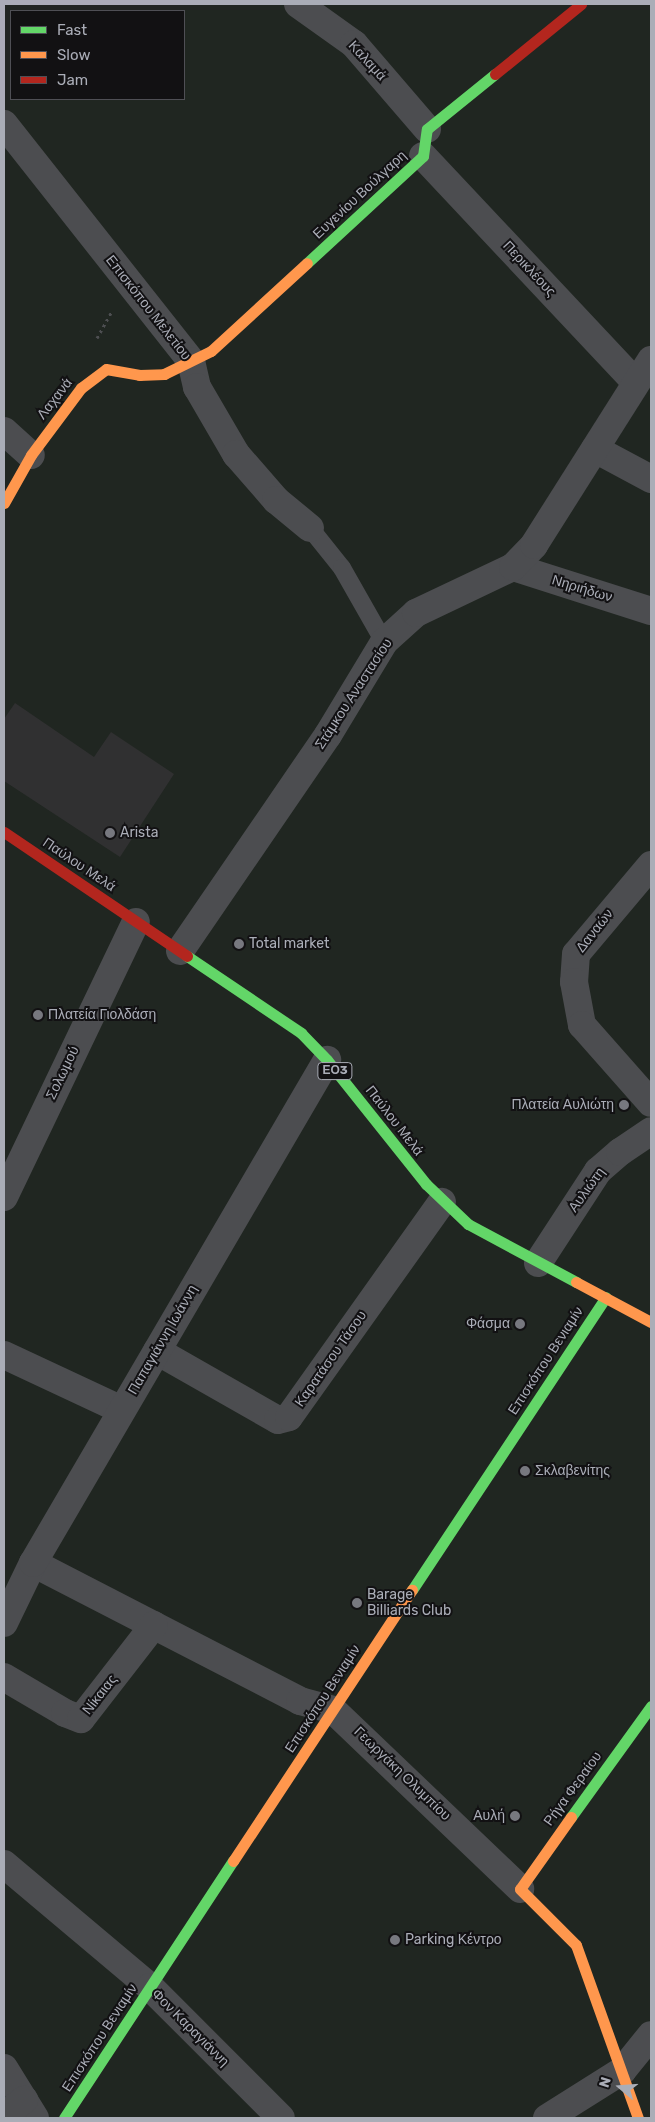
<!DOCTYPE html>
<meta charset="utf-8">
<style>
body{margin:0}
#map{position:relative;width:655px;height:2122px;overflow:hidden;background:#171717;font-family:Rubik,sans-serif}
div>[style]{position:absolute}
.green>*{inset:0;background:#202621}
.building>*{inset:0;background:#303031}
.path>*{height:3px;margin-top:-1.5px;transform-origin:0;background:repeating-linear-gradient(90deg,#4d4e51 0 2.5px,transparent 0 6.5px)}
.lane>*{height:18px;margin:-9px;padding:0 9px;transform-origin:9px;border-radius:9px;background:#4c4d50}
.street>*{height:28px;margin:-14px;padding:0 14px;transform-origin:14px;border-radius:14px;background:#4c4d50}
.fast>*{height:11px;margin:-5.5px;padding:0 5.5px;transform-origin:5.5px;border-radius:5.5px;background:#63d668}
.slow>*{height:11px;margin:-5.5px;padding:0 5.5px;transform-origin:5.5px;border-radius:5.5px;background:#ff974d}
.jam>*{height:11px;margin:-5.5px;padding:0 5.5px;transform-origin:5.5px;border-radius:5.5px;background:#b3261e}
.dots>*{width:14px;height:14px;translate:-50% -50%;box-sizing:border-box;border:2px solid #121113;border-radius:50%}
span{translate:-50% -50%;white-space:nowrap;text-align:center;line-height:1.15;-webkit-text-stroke:4px #121113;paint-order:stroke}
.shield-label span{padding:1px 4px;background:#121113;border:1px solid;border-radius:4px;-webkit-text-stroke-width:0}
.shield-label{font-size:12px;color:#aaadb7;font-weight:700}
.street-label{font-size:14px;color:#aaadb7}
.poi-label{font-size:14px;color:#aaadb7}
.left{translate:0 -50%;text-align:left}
.right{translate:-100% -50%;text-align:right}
.frame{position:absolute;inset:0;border:5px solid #aaadb7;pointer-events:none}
.legend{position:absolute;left:10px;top:10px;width:175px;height:90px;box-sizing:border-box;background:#121113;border:1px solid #4f4f55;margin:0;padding:6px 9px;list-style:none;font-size:15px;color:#aaadb7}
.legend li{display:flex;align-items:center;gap:10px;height:25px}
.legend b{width:25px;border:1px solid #4f4f55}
.north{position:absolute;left:595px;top:2062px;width:50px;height:50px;-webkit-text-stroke:4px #121113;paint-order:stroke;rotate:288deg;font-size:14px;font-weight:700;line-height:20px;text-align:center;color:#aaadb7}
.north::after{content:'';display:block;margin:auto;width:18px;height:22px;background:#aaadb7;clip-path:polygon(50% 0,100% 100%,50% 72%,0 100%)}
</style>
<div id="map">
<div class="green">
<i style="clip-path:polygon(evenodd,4px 4px,651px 4px,651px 2118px,4px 2118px,4px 4px,11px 11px,184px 11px,184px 99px,11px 99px,11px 11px)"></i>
</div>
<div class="building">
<i style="clip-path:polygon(15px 703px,94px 757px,111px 732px,174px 774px,120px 857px,4px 781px,4px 719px)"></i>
</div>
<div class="path">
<i style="left:97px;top:338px;width:29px;rotate:-61deg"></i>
</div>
<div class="lane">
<i style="left:310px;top:528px;width:51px;rotate:51.3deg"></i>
<i style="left:342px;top:568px;width:85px;rotate:60.4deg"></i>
</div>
<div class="street">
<i style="left:298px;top:4px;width:69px;rotate:35.5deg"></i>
<i style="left:354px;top:44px;width:112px;rotate:49.3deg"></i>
<i style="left:4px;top:124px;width:302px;rotate:51.7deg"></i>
<i style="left:191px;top:361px;width:27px;rotate:77deg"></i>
<i style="left:197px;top:387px;width:78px;rotate:59.8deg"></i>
<i style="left:236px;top:454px;width:61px;rotate:49deg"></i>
<i style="left:276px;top:500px;width:44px;rotate:39.5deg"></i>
<i style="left:423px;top:156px;width:310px;rotate:46.8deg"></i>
<i style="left:4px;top:431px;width:36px;rotate:42deg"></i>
<i style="left:595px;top:449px;width:64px;rotate:28.2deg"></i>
<i style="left:513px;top:567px;width:145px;rotate:17.7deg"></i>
<i style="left:651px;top:865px;width:116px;rotate:130.1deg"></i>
<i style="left:576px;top:954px;width:28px;rotate:94deg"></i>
<i style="left:574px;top:982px;width:44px;rotate:79.5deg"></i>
<i style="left:582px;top:1025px;width:104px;rotate:48.5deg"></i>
<i style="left:180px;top:951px;width:262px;rotate:-55.6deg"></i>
<i style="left:328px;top:735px;width:109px;rotate:-58.9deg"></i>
<i style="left:384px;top:642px;width:43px;rotate:-42.2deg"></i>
<i style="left:416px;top:613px;width:107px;rotate:-25.4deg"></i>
<i style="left:513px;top:567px;width:30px;rotate:-46deg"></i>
<i style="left:534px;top:545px;width:219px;rotate:-57.7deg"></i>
<i style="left:4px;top:1197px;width:305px;rotate:-64.4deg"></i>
<i style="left:538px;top:1263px;width:110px;rotate:-56.9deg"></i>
<i style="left:598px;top:1171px;width:29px;rotate:-41deg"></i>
<i style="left:620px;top:1152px;width:37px;rotate:-34deg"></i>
<i style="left:157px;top:1351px;width:139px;rotate:29.7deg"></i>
<i style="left:278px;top:1420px;width:11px;rotate:-15deg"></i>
<i style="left:289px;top:1417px;width:264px;rotate:-54.6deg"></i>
<i style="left:4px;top:1355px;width:130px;rotate:25deg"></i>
<i style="left:33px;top:1563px;width:301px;rotate:27.3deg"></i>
<i style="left:300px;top:1701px;width:34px;rotate:15deg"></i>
<i style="left:333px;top:1710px;width:259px;rotate:43.7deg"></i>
<i style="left:4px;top:1623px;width:67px;rotate:-64.2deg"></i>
<i style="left:33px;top:1563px;width:583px;rotate:-59.69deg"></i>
<i style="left:4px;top:1677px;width:71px;rotate:30.5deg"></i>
<i style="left:65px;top:1713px;width:17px;rotate:21deg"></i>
<i style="left:81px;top:1719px;width:119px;rotate:-52.2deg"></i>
<i style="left:4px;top:1864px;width:191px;rotate:40.1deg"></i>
<i style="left:150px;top:1987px;width:185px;rotate:45deg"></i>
<i style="left:4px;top:2068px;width:59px;rotate:58.2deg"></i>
<i style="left:4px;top:2116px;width:26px;rotate:-39deg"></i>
<i style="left:547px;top:2118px;width:89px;rotate:-32.1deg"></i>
<i style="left:622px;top:2071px;width:46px;rotate:-51.1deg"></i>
</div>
<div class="fast">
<i style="left:307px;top:263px;width:158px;rotate:-42.7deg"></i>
<i style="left:423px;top:156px;width:27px;rotate:-82deg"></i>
<i style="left:427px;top:129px;width:87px;rotate:-39deg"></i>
<i style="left:187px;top:956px;width:138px;rotate:34deg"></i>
<i style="left:301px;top:1033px;width:37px;rotate:46deg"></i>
<i style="left:327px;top:1060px;width:159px;rotate:51.4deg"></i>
<i style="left:426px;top:1184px;width:58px;rotate:43.6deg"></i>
<i style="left:468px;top:1224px;width:123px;rotate:28.2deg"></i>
<i style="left:412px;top:1590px;width:351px;rotate:-56.5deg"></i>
<i style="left:571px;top:1817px;width:137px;rotate:-54.2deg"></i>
<i style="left:64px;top:2118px;width:308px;rotate:-56.7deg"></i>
</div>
<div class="slow">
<i style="left:4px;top:503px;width:55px;rotate:-60.6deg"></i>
<i style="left:31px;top:455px;width:84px;rotate:-53.3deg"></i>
<i style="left:81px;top:388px;width:31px;rotate:-37deg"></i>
<i style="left:106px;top:369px;width:34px;rotate:10deg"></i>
<i style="left:139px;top:375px;width:25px;rotate:-2deg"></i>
<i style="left:164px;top:374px;width:52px;rotate:-26.1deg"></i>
<i style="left:211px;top:351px;width:130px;rotate:-42.5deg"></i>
<i style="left:576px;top:1282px;width:85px;rotate:28.1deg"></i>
<i style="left:571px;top:1817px;width:88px;rotate:125.3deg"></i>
<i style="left:520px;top:1889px;width:79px;rotate:45deg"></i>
<i style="left:576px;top:1945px;width:184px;rotate:70.3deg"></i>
<i style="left:233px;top:1861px;width:325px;rotate:-56.6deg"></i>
</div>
<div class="jam">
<i style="left:495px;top:74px;width:111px;rotate:-39.1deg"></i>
<i style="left:4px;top:832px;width:221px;rotate:34.1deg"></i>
</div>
<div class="dots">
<i style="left:110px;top:833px;background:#77787f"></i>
<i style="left:239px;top:944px;background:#77787f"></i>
<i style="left:38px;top:1015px;background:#77787f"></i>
<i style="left:624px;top:1105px;background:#77787f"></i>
<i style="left:520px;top:1324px;background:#77787f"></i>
<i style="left:525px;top:1471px;background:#77787f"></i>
<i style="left:357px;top:1603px;background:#77787f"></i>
<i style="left:515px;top:1816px;background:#77787f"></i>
<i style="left:395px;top:1940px;background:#77787f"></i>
</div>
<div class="shield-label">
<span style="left:335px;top:1071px">ΕΟ3</span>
</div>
<div class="street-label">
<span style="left:367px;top:61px;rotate:47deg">Καλαμά</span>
<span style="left:360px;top:195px;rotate:-43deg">Ευγενίου Βούλγαρη</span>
<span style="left:529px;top:269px;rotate:47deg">Περικλέους</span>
<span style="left:148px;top:308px;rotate:52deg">Επισκόπου Μελετίου</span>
<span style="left:55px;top:399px;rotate:-52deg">Λαχανά</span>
<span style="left:582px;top:589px;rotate:17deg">Νηριήδων</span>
<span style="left:354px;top:694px;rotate:-57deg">Στάμκου Αναστασίου</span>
<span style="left:79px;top:865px;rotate:34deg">Παύλου Μελά</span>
<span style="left:595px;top:931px;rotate:-52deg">Δαναών</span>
<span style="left:63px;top:1073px;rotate:-64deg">Σολωμού</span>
<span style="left:394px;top:1121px;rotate:52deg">Παύλου Μελά</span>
<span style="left:587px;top:1190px;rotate:-54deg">Αυλιώτη</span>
<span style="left:163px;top:1340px;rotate:-60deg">Παπαγιάννη Ιωάννη</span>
<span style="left:331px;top:1359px;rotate:-55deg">Καρατάσου Τάσου</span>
<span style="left:546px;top:1361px;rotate:-57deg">Επισκόπου Βενιαμίν</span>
<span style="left:100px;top:1695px;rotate:-52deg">Νίκαιας</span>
<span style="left:323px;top:1699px;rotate:-57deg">Επισκόπου Βενιαμίν</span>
<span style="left:402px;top:1774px;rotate:44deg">Γεωργάκη Ολυμπίου</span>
<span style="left:573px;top:1789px;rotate:-54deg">Ρήγα Φεραίου</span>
<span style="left:190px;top:2028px;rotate:45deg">Φον Καραγιάννη</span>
<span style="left:100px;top:2038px;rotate:-57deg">Επισκόπου Βενιαμίν</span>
</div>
<div class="poi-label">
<span class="left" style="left:120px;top:833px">Arista</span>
<span class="left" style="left:249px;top:944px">Total market</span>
<span class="left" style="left:48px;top:1015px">Πλατεία Γιολδάση</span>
<span class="right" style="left:614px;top:1105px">Πλατεία Αυλιώτη</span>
<span class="right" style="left:510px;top:1324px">Φάσμα</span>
<span class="left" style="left:535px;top:1471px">Σκλαβενίτης</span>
<span class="left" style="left:367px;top:1603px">Barage<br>Billiards Club</span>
<span class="right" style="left:505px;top:1816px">Αυλή</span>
<span class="left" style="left:405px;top:1940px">Parking Κέντρο</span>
</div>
<div class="frame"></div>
<ul class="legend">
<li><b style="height:6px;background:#63d668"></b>Fast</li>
<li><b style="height:6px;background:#ff974d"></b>Slow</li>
<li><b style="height:6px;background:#b3261e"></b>Jam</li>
</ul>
<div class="north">N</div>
</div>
